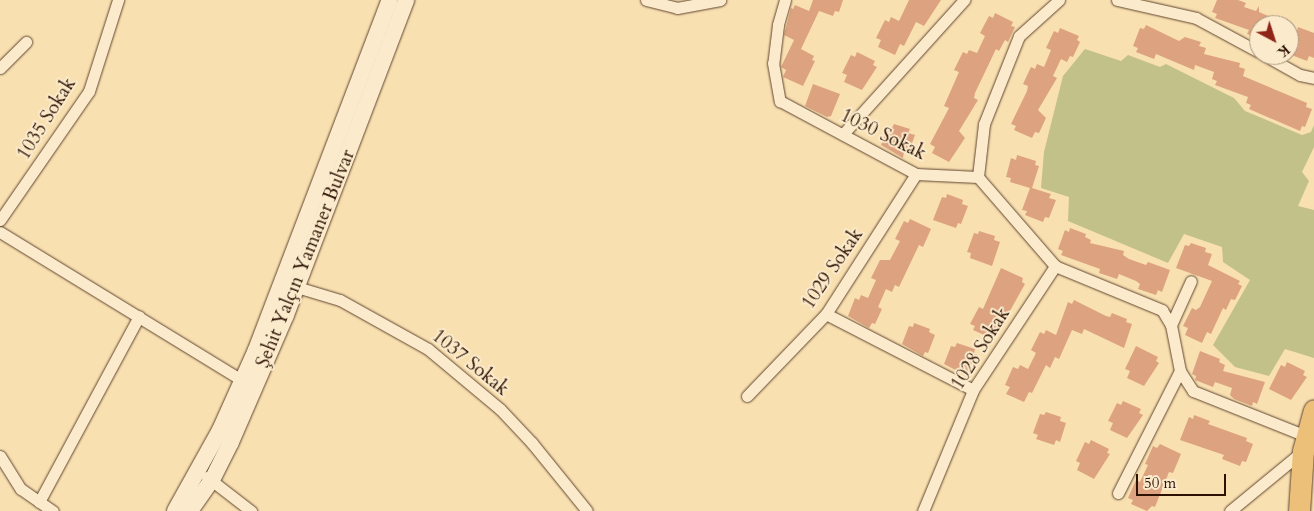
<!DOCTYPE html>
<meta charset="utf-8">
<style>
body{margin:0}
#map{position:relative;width:1314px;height:511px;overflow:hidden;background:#f9e0b1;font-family:Cardo,serif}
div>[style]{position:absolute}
.green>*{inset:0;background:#c1c189}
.building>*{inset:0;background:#dda27f}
.roads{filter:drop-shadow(0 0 1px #60452e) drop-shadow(0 0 1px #60452e)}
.street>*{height:11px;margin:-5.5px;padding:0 5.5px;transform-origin:5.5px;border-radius:5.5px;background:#fbebcc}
.secondary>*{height:16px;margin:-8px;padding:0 8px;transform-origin:8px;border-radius:8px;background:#fbebcc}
.highway>*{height:21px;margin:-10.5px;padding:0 10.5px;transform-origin:10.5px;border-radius:10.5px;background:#ecc078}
span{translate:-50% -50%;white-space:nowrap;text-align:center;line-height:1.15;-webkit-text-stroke:4px #fbebcc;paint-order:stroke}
.street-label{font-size:19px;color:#2d1103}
.north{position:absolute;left:1249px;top:15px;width:50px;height:50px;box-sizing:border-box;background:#fbebcc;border:1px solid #a9947c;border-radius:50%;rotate:140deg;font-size:14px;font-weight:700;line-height:20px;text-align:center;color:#2d1103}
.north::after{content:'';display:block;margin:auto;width:18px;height:22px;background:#8f2418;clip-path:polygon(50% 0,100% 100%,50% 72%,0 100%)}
.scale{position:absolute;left:1136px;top:474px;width:90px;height:22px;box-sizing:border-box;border:2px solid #2d1103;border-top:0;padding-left:6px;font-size:15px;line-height:18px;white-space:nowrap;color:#2d1103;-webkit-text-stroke:4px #fbebcc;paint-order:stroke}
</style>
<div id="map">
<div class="green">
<i style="clip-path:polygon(1085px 49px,1121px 61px,1128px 55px,1160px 67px,1166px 64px,1234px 98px,1245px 111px,1302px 135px,1311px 132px,1314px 125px,1314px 147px,1302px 172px,1309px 181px,1298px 206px,1314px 210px,1314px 358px,1285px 349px,1269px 376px,1235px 367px,1213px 345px,1250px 280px,1223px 262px,1222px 247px,1184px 234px,1168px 263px,1068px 221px,1069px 197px,1041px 188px,1044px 152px,1063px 76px)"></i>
</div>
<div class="building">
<i style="clip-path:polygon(813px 0,843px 0,839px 12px,835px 11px,833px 16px,819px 11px,801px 49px,814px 56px,812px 60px,815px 61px,803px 86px,783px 77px,786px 70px,781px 67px,794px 40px,784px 35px,791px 8px,793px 9px,795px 5px,809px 11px)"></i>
<i style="clip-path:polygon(909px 0,941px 0,924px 26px,916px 22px,904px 46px,900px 44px,895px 55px,878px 47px,881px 40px,876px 38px,885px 20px,889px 22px,891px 17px,899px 21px)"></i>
<i style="clip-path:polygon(1217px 0,1238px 0,1246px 3px,1244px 7px,1256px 11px,1259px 6px,1259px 12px,1290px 25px,1259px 25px,1259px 38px,1247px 34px,1249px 30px,1215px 18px,1217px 14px,1212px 12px)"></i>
<i style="clip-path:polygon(995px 13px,1013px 22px,1011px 26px,1015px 27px,1008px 42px,1005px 40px,999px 51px,996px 49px,975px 93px,974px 98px,978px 100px,959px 131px,965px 138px,949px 162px,932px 153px,935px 147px,930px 144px,949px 108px,944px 106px,959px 72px,954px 70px,963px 52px,967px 54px,969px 50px,977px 53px,985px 36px,980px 33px,989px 16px,993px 18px)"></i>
<i style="clip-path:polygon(1146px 25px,1179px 41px,1185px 37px,1201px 42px,1199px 46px,1206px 48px,1204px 54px,1240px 63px,1239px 67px,1245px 69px,1243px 76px,1307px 103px,1306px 107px,1312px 109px,1305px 127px,1302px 126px,1300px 131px,1249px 109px,1251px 105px,1246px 103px,1248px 97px,1215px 85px,1217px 81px,1212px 79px,1214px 72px,1195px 65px,1194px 70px,1156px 54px,1154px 59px,1136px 52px,1138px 48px,1133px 46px,1140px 28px,1144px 29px)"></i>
<i style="clip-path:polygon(1298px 27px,1314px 33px,1314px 58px,1309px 56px,1307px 61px,1289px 54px,1289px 39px,1293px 29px,1297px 31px)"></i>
<i style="clip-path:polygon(1060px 28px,1079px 36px,1077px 40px,1080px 42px,1073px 57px,1070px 56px,1067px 62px,1061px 59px,1053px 76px,1057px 78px,1038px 110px,1046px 118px,1039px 133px,1035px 132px,1032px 138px,1014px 130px,1016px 126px,1011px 124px,1027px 91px,1028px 86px,1023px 84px,1031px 67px,1035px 69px,1037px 64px,1044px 67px,1051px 50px,1046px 48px,1054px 31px,1058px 33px)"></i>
<i style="clip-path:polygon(857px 52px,875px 61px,873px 65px,877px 67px,862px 90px,844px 82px,847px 75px,842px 73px,851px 55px,855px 57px)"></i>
<i style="clip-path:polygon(813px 84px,840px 94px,831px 116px,827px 117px,805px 106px)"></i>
<i style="clip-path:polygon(894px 124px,910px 129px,908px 133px,915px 135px,908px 154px,904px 152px,903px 158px,881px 145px,888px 126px,892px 128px)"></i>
<i style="clip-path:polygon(1017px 155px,1036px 161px,1035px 165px,1039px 166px,1032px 188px,1051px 194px,1049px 198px,1056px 200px,1049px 218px,1045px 217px,1043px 222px,1025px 215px,1027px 211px,1022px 210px,1030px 188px,1010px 182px,1011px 178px,1006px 177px,1011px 158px,1016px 160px)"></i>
<i style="clip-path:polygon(947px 194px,963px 200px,962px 204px,968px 206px,961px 224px,958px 223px,956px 228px,933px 220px,942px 197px,946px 198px)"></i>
<i style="clip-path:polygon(910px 219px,931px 229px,923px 247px,919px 245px,899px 287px,895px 285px,892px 292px,886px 289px,878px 307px,882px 309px,875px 324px,872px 323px,869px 328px,848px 316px,855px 298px,859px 300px,861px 295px,868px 298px,876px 280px,871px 278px,880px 260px,890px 260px,900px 241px,895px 239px,904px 221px,908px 223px)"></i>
<i style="clip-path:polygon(1070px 228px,1086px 234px,1085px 237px,1091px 240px,1090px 243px,1124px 251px,1123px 255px,1129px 259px,1146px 265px,1148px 262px,1170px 270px,1162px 292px,1158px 290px,1156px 295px,1138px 289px,1140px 284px,1136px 281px,1119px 274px,1117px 279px,1099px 273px,1100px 269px,1061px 255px,1063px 251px,1058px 249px,1065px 230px,1069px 232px)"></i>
<i style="clip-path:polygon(979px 231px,995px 236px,994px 240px,1000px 242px,992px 266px,970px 258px,971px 253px,967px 252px,974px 233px,978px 234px)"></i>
<i style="clip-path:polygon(1191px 243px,1206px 248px,1205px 252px,1212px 254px,1208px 265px,1240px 281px,1238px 284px,1242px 286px,1235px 300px,1231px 299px,1226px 310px,1223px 308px,1211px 334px,1207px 332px,1202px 343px,1185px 335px,1188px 328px,1183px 326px,1192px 308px,1196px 310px,1200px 307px,1212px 281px,1176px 268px,1185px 245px,1189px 246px)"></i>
<i style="clip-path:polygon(1001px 268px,1023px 278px,1022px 282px,1025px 284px,997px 334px,994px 332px,991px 338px,973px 330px,975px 326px,970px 324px,979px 307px,983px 309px)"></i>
<i style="clip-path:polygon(1074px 300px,1106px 316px,1110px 317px,1112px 313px,1127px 319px,1126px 322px,1132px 324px,1124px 348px,1084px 329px,1082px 334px,1072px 330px,1059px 359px,1055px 357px,1050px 368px,1046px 365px,1032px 393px,1029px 392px,1024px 402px,1006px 394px,1010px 387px,1005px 385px,1013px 367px,1018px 369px,1020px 365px,1028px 369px,1036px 353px,1031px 350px,1040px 332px,1044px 334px,1046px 330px,1056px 335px,1068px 302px,1072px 304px)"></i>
<i style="clip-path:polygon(914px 323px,930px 329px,929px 332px,935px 335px,928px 353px,925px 352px,923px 356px,902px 344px,909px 326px,913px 327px)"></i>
<i style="clip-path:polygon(957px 343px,975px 349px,974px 354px,978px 355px,972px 371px,969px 370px,967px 376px,944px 364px,951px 346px,955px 347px)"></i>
<i style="clip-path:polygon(1136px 346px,1158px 357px,1156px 361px,1159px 363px,1144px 386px,1127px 378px,1130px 371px,1125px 369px)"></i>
<i style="clip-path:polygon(1200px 351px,1220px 359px,1219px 362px,1225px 365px,1223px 371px,1265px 382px,1257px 404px,1253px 402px,1252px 406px,1234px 399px,1230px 395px,1232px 388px,1215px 382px,1213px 387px,1195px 380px,1196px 376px,1192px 374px)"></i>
<i style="clip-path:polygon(1287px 362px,1305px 371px,1303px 375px,1307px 377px,1291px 400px,1269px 389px,1281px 365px,1285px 367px)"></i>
<i style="clip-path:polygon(1123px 401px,1141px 409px,1139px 413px,1143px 415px,1127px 438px,1110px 430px,1113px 423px,1108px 421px,1117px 403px,1121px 405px)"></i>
<i style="clip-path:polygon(1046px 412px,1061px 417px,1060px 421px,1066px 423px,1060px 442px,1056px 440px,1054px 445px,1036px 439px,1038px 435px,1033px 433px,1040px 414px,1044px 415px)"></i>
<i style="clip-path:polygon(1194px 415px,1210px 421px,1208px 424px,1247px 438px,1246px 441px,1253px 444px,1246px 462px,1242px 461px,1240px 466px,1222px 459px,1224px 455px,1180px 440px,1189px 417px,1193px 419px)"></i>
<i style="clip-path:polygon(1091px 440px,1109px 449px,1107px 453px,1110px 454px,1094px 479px,1077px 470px,1080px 463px,1076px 461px,1085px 442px,1089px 444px)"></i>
<i style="clip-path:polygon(1160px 444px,1181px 454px,1173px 473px,1169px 472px,1155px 507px,1152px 506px,1147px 511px,1131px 504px,1133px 500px,1128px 498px,1136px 480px,1140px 482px,1148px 465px,1145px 464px,1153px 446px,1157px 448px)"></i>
</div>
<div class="roads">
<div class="street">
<i style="left:646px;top:0;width:32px;rotate:14deg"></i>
<i style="left:677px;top:8px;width:44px;rotate:-10.5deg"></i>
<i style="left:785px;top:0;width:26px;rotate:106deg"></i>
<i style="left:778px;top:25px;width:38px;rotate:97deg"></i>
<i style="left:773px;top:63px;width:39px;rotate:80deg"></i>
<i style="left:780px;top:101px;width:154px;rotate:28.2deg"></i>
<i style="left:916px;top:174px;width:62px;rotate:2.8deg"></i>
<i style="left:1059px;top:0;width:54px;rotate:138deg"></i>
<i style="left:1019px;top:36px;width:95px;rotate:111.7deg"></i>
<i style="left:984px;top:124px;width:53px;rotate:96.5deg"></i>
<i style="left:978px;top:177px;width:118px;rotate:49.1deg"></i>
<i style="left:1055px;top:266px;width:116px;rotate:22.4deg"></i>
<i style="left:1162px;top:310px;width:17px;rotate:59deg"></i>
<i style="left:1171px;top:325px;width:47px;rotate:78.9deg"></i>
<i style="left:1180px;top:371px;width:24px;rotate:57deg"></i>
<i style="left:1193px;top:391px;width:122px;rotate:21.7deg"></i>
<i style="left:1117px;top:0;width:81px;rotate:12.8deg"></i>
<i style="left:1196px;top:18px;width:72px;rotate:28.4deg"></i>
<i style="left:1264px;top:55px;width:41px;rotate:29.1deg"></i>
<i style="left:1300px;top:75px;width:14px;rotate:12deg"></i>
<i style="left:0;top:68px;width:37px;rotate:-45deg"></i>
<i style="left:843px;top:134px;width:181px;rotate:-47.9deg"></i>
<i style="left:0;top:220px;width:157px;rotate:-55.4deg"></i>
<i style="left:89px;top:91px;width:96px;rotate:-72.3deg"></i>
<i style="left:0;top:232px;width:291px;rotate:31.5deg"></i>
<i style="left:290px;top:285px;width:52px;rotate:16.7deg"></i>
<i style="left:340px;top:300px;width:101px;rotate:29.1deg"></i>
<i style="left:428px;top:349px;width:94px;rotate:39.8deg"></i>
<i style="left:500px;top:409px;width:47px;rotate:46.7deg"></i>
<i style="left:532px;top:443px;width:87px;rotate:51deg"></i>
<i style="left:826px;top:314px;width:165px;rotate:27.3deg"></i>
<i style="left:1171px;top:325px;width:48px;rotate:-65.6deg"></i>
<i style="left:747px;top:396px;width:114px;rotate:-46.1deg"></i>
<i style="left:826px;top:314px;width:166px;rotate:-57.3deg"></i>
<i style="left:0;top:456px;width:39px;rotate:58deg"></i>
<i style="left:21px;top:489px;width:39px;rotate:35deg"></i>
<i style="left:207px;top:477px;width:56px;rotate:37.7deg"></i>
<i style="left:1118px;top:493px;width:137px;rotate:-63.1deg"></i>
<i style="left:39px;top:502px;width:211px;rotate:-61.7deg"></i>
<i style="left:923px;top:511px;width:131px;rotate:-67.5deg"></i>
<i style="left:973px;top:390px;width:149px;rotate:-56.5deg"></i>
<i style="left:1230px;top:511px;width:94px;rotate:-39.4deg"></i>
</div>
<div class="secondary">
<i style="left:175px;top:511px;width:93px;rotate:-60.9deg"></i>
<i style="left:220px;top:430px;width:88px;rotate:-65.8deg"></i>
<i style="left:256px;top:350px;width:375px;rotate:-69.1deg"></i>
<i style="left:190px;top:511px;width:38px;rotate:-55deg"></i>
<i style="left:212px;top:480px;width:42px;rotate:-63.4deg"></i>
<i style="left:231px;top:442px;width:138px;rotate:-66.6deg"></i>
<i style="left:286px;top:315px;width:337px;rotate:-69.1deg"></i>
</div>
<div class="highway">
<i style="left:1299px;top:511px;width:60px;rotate:-86.2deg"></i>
<i style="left:1303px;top:451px;width:42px;rotate:-75deg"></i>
</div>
</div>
<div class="street-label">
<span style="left:47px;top:119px;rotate:-58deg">1035 Sokak</span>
<span style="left:883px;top:135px;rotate:26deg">1030 Sokak</span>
<span style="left:306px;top:259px;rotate:-68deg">Şehit Yalçın Yamaner Bulvar</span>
<span style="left:833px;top:269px;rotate:-56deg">1029 Sokak</span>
<span style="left:981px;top:349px;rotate:-58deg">1028 Sokak</span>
<span style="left:470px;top:363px;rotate:39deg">1037 Sokak</span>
</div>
<div class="north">K</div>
<div class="scale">50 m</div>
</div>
